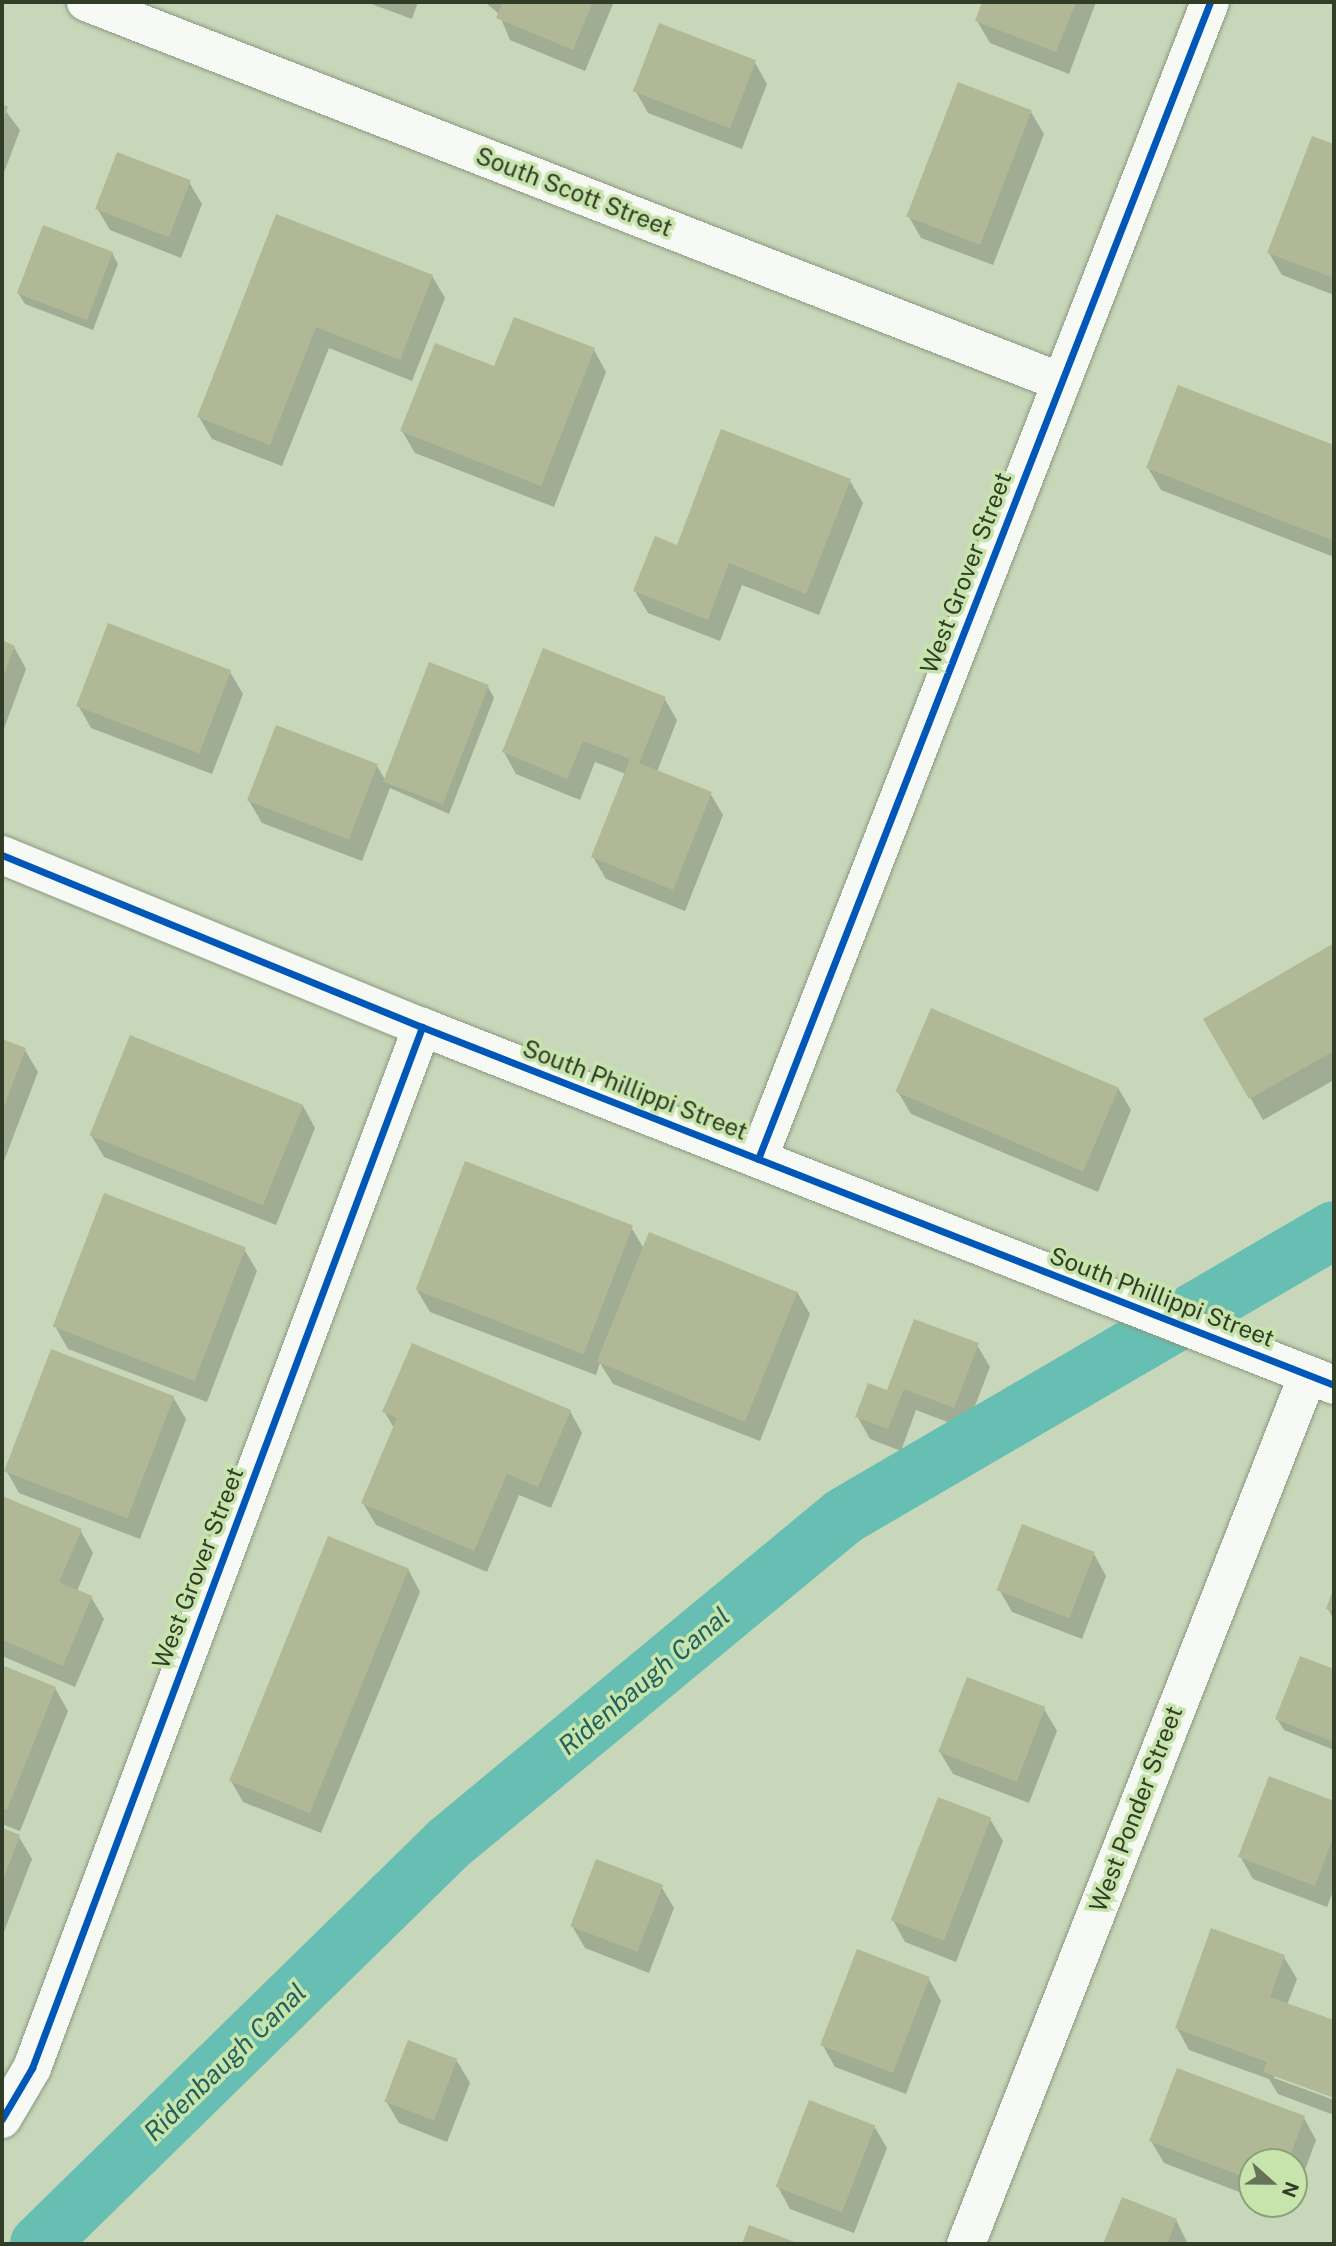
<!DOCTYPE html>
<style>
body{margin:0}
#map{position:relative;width:1336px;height:2246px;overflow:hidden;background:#c8d7ba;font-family:"Public Sans",sans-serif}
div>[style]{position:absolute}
.shadow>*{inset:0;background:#0003}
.canal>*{height:58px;margin:-29px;padding:0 29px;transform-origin:29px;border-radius:29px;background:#66bfb2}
.building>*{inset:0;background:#b1b896;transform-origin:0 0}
.roads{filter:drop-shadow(0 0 2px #8c9881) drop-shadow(0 0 2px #8c9881)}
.minor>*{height:38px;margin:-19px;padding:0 19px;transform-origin:19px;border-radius:19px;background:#f7f9f5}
.cycleway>*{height:7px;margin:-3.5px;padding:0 3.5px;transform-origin:3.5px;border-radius:3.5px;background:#0057b8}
span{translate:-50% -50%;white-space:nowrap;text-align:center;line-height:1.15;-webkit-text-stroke:7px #c8e4ad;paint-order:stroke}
.street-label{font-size:24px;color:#323d27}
.water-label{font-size:26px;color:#22625e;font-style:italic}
.frame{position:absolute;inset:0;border:4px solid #323d27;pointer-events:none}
.north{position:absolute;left:1238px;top:2148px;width:70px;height:70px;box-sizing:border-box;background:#c8e4ad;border:2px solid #8ca177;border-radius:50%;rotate:111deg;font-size:19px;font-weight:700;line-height:28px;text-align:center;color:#323d27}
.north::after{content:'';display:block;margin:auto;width:24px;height:32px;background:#66735a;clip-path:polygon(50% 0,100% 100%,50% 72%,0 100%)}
</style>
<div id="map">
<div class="shadow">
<i style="clip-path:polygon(366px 2px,418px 2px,412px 19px)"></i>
<i style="clip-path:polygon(485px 2px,612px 2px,613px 4px,585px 71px,510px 40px,499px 14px)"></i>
<i style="clip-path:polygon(984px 2px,1096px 2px,1069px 74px,990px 43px,977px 21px)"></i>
<i style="clip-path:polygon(754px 61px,767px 84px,742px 149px,648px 113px,635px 90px)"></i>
<i style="clip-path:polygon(2px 106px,20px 130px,2px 178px)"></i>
<i style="clip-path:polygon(1031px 112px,1044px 134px,993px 265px,921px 238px,908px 215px)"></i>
<i style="clip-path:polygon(1313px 138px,1334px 146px,1334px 295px,1282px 275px,1269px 253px)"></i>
<i style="clip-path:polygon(189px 182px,202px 204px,181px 258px,110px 230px,97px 208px)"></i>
<i style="clip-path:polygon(277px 216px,432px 276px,445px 298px,412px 381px,329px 348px,282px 466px,212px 439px,199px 417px)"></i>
<i style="clip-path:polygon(112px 253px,118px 264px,93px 330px,25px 304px,18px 293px)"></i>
<i style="clip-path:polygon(594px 350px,606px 372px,554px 507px,415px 453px,402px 431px)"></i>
<i style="clip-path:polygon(1179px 387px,1334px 447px,1334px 557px,1161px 490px,1148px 468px)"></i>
<i style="clip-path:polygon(850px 481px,863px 503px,819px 615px,742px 585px,720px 641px,648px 613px,635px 591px,678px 547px)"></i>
<i style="clip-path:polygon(2px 642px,14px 647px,26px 669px,2px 734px)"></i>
<i style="clip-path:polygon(230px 672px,243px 694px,212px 774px,91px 728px,78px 705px)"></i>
<i style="clip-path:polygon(488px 687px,494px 698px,449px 814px,390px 788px,362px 861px,262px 823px,249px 801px,377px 766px,386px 781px)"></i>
<i style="clip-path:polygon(664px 698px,677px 720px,657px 772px,710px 793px,723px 815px,685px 911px,606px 879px,593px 857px,626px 774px,595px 762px,580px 800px,516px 774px,504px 752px)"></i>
<i style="clip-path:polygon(1334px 945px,1334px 1080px,1263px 1120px,1206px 1020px)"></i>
<i style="clip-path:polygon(2px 1041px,25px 1050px,38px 1072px,2px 1166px)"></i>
<i style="clip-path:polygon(1118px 1088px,1131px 1110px,1098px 1192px,911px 1114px,898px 1092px)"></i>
<i style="clip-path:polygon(303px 1106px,315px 1128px,276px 1225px,104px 1157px,91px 1135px)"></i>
<i style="clip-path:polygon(631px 1227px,644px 1249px,797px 1292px,810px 1314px,760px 1441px,613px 1384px,600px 1363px,596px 1375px,430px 1312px,417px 1290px)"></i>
<i style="clip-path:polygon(244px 1249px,257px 1271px,207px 1402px,68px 1349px,55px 1326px)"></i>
<i style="clip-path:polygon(977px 1345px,990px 1367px,966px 1429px,916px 1410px,901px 1451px,870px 1439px,857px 1416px,888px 1392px)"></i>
<i style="clip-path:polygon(173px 1397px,186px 1419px,140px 1539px,19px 1493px,6px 1470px)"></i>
<i style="clip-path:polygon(384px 1411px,570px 1411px,582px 1433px,551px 1508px,519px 1495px,487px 1572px,376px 1525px,363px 1503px,394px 1428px)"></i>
<i style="clip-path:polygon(2px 1498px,80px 1530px,93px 1553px,77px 1591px,91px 1597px,104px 1619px,75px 1687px,2px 1656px)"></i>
<i style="clip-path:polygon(1094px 1554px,1106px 1576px,1082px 1639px,1012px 1612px,999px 1589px)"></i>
<i style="clip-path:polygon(408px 1569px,420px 1592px,321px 1833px,243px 1802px,230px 1779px)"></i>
<i style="clip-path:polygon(1334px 1592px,1334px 1620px,1328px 1609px)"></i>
<i style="clip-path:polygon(1301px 1658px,1334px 1671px,1334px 1750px,1284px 1730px,1277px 1719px)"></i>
<i style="clip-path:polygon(2px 1667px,55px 1688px,68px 1711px,20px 1831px,2px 1824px)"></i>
<i style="clip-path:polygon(1044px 1709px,1057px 1731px,1029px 1803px,953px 1774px,940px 1752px)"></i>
<i style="clip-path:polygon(1270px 1779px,1334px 1803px,1334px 1889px,1327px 1907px,1253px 1879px,1240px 1856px)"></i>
<i style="clip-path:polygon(990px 1819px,1003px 1841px,956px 1962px,905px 1942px,893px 1920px)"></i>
<i style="clip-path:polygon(2px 1830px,19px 1837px,32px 1859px,2px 1937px)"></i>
<i style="clip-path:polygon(661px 1886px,674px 1908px,649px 1973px,585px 1948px,572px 1926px)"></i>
<i style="clip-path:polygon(1284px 1957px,1297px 1979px,1287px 2005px,1334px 2022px,1334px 2096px,1274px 2074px,1274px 2078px,1334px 2100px,1334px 2115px,1278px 2094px,1269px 2079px,1189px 2050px,1177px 2028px)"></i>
<i style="clip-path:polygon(929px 1979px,941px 2001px,906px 2094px,835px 2067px,822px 2044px)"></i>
<i style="clip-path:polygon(457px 2061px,470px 2083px,447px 2142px,399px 2123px,386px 2101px)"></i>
<i style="clip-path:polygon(1304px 2118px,1316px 2140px,1294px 2200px,1294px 2162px,1252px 2162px,1252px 2197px,1164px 2163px,1151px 2141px)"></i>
<i style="clip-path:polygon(874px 2126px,887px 2148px,854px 2233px,790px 2209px,778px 2187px)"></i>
<i style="clip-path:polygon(1123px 2199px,1176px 2220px,1188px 2244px,1105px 2244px)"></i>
<i style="clip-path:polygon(1271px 2204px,1293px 2204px,1290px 2211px)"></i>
</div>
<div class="canal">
<i style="left:39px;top:2244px;width:573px;rotate:-44.36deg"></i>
<i style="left:449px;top:1843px;width:513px;rotate:-39.62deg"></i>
<i style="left:844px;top:1516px;width:567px;rotate:-30.27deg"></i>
</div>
<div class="building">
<i style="clip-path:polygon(503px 2px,593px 2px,573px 50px,496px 18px)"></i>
<i style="clip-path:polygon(982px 2px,1076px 2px,1056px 52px,975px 21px)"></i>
<i style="left:659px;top:23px;width:104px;height:73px;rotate:21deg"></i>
<i style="left:958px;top:82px;width:79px;height:144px;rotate:21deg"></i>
<i style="clip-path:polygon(2px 104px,8px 107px,2px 124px)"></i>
<i style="clip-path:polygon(1312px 136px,1334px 144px,1334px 278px,1267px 253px)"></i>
<i style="left:117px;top:152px;width:79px;height:61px;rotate:21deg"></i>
<i style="clip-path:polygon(276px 214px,433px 275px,400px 360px,316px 327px,270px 445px,197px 417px)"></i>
<i style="left:43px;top:225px;width:75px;height:73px;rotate:21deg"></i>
<i style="clip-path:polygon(514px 317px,595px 348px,541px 486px,400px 431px,435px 343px,494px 366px)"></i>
<i style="clip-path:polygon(1178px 385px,1334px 445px,1334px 541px,1146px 468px)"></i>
<i style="clip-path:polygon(721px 429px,851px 479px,806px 594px,729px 563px,708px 620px,633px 591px,655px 536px,677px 545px)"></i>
<i style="left:108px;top:623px;width:132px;height:89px;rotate:21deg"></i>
<i style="clip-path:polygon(2px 640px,15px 646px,2px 679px)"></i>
<i style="clip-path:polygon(543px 648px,666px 697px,639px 763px,712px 792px,673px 890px,591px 857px,630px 759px,583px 741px,567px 779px,502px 752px)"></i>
<i style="left:429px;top:662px;width:64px;height:128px;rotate:21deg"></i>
<i style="left:276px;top:725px;width:109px;height:81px;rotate:21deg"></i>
<i style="clip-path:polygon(1334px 943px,1334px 1051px,1249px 1099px,1203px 1019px)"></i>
<i style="left:931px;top:1008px;width:204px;height:91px;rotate:23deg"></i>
<i style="left:130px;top:1035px;width:187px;height:108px;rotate:22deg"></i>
<i style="clip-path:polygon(2px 1039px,26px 1048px,2px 1112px)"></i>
<i style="left:465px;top:1161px;width:180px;height:138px;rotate:21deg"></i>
<i style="left:104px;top:1193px;width:152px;height:143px;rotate:21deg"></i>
<i style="left:649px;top:1232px;width:160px;height:140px;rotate:22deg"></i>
<i style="clip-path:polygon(914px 1319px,979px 1343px,954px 1408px,904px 1389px,888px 1429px,855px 1417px,868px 1383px,887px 1390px)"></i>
<i style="clip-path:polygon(412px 1343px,571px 1410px,538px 1487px,507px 1474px,474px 1551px,361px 1503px,397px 1418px,382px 1412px)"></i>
<i style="left:51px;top:1349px;width:132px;height:131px;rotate:21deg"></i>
<i style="clip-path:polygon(2px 1496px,82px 1529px,59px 1582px,92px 1596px,63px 1666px,2px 1640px)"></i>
<i style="left:1022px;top:1524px;width:78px;height:71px;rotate:21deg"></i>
<i style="left:328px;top:1536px;width:87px;height:264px;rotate:22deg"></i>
<i style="clip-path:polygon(1334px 1587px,1334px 1612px,1326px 1609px)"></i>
<i style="clip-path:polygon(1300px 1656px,1334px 1669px,1334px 1742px,1275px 1719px)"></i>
<i style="clip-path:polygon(2px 1665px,56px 1687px,7px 1810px,2px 1808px)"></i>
<i style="left:967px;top:1677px;width:84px;height:80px;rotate:21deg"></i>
<i style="clip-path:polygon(1269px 1776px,1334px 1801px,1334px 1835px,1315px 1886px,1238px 1857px)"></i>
<i style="left:938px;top:1797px;width:57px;height:132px;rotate:21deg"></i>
<i style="clip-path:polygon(2px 1828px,20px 1835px,2px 1883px)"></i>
<i style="left:596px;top:1859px;width:72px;height:72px;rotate:21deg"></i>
<i style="clip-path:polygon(1211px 1928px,1285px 1955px,1270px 1997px,1334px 2020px,1334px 2098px,1263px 2072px,1267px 2062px,1175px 2028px)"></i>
<i style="left:857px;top:1949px;width:78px;height:103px;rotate:21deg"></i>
<i style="left:408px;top:2040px;width:53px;height:66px;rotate:21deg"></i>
<i style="clip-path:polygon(1177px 2068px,1305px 2116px,1288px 2162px,1252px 2162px,1252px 2180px,1149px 2141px)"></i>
<i style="left:809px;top:2100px;width:71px;height:93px;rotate:21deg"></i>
<i style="clip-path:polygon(1122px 2197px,1177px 2219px,1167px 2244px,1103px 2244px)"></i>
<i style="clip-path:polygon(749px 2225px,800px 2244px,742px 2244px)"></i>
</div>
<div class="roads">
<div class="minor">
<i style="left:86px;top:2px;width:1046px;rotate:21.29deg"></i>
<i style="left:2px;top:855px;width:454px;rotate:22.3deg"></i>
<i style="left:422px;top:1027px;width:980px;rotate:21.43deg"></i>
<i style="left:758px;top:1159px;width:1242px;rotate:-68.66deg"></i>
<i style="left:2px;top:2119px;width:59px;rotate:-59.5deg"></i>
<i style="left:32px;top:2068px;width:1112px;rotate:-69.46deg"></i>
<i style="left:966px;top:2244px;width:934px;rotate:-68.52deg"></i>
</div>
</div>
<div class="cycleway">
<i style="left:2px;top:855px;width:454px;rotate:22.3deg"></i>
<i style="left:422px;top:1027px;width:980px;rotate:21.43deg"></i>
<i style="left:758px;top:1159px;width:1242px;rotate:-68.66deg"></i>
<i style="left:2px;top:2119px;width:59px;rotate:-59.5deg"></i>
<i style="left:32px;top:2068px;width:1112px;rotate:-69.46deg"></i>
</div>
<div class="street-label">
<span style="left:574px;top:192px;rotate:21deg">South Scott Street</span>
<span style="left:966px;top:573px;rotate:-69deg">West Grover Street</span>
<span style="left:635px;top:1090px;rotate:21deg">South Phillippi Street</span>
<span style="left:1162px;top:1297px;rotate:21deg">South Phillippi Street</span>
<span style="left:198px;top:1568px;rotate:-69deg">West Grover Street</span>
<span style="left:1136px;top:1809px;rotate:-69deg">West Ponder Street</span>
</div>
<div class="water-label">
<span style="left:644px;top:1681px;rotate:-40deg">Ridenbaugh Canal</span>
<span style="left:225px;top:2062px;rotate:-44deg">Ridenbaugh Canal</span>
</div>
<div class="frame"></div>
<div class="north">N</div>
</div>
